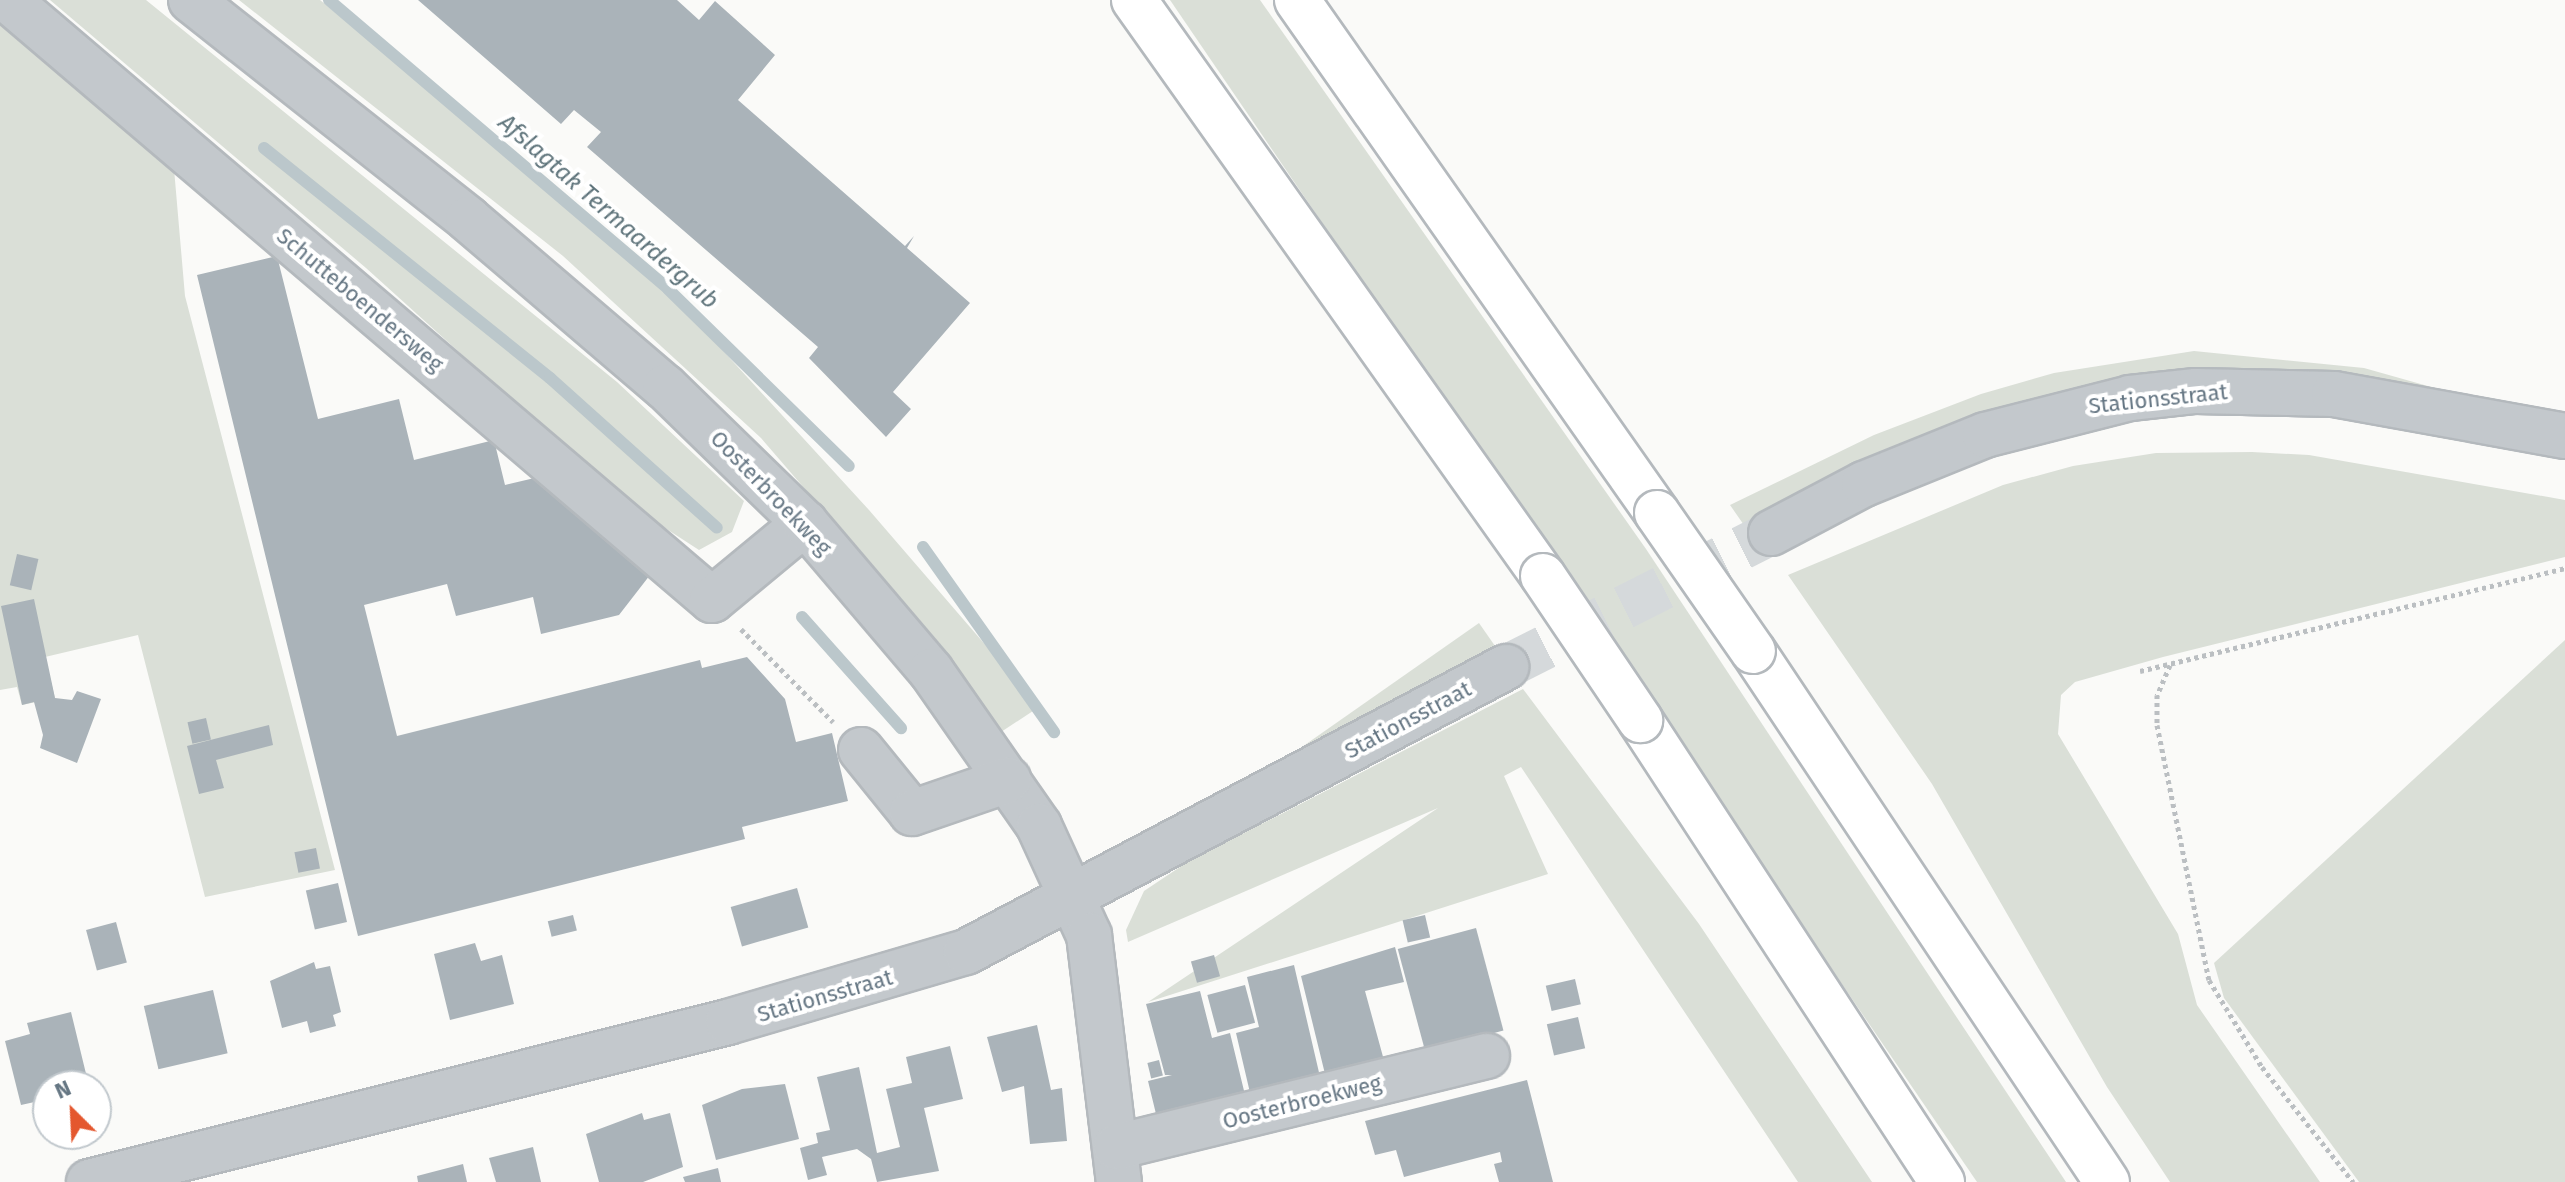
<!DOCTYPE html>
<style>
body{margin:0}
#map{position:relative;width:2565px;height:1182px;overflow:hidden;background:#fafaf8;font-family:"Fira Sans",sans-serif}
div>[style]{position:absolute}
.green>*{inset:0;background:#dadfd7;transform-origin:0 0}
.stream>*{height:12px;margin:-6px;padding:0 6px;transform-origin:6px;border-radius:6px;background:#bbc7cb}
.building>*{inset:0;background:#aab3b9;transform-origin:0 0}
.minor-tunnel>*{height:44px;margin-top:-22px;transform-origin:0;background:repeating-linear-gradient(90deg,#d5d9db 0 44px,transparent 0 66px)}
.path>*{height:5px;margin-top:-2.5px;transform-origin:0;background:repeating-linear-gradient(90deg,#bbbfc2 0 4px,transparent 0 8px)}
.roads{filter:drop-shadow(2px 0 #b4b9bd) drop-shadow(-2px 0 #b4b9bd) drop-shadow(0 2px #b4b9bd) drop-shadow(0 -2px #b4b9bd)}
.minor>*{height:44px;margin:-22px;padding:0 22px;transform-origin:22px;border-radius:22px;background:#c3c8cc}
.highway>*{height:44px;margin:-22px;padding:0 22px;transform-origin:22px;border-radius:22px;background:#fff}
.bridges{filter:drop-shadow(2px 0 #b4b9bd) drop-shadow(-2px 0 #b4b9bd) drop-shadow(0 2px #b4b9bd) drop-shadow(0 -2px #b4b9bd)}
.highway-bridge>*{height:44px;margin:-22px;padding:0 22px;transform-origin:22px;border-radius:22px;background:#fff}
span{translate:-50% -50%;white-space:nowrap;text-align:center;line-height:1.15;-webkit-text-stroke:8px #fff;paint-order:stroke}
.street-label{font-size:22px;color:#657683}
.water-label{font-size:24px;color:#60757c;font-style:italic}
.north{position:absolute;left:32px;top:1070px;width:80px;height:80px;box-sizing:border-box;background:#fff;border:2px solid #c1c8cd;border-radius:50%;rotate:336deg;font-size:22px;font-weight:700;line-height:32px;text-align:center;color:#657683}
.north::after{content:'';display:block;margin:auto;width:28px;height:36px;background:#e4572e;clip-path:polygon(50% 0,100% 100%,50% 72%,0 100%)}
</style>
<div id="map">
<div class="green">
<div style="clip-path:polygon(50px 0,146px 0,617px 382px,744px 501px,732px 532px,699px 550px,625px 502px,366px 268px)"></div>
<div style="clip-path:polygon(239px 0,320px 0,604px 232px,705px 331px,869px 510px,1039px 707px,1001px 732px,936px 641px,761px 438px,563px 256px)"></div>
<div style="clip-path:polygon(1170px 0,1260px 0,1646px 549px,2066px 1182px,1977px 1182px)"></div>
<div style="clip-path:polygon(0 14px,173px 157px,185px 296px,335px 870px,205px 897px,138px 635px,45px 657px,55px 698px,22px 705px,17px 687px,0 690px)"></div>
<div style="clip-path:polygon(2194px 351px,2364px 368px,2527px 414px,2334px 408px,2086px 412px,1755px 541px,1730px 505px,1874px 435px,1981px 394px,2054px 373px)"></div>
<div style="clip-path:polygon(2252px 452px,2309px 455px,2565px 500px,2565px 557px,2163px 657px,2075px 682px,2061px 695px,2058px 734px,2178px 934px,2197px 1005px,2320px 1182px,2170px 1182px,2107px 1087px,1932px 784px,1788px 575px,2003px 485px,2073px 466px,2156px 453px)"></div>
<div style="left:1479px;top:623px;width:35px;height:384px;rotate:55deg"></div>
<div style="clip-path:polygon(2565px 640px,2565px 1182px,2359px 1182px,2224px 998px,2214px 963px)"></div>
<div style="clip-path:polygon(1523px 689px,1699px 924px,1872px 1182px,1798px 1182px,1521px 767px,1504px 776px,1548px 874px,1148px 1002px,1438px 808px,1128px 942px,1126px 930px,1144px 891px,1186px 863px)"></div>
</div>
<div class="stream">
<div style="left:329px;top:0;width:445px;rotate:40.4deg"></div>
<div style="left:668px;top:289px;width:253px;rotate:44.4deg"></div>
<div style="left:264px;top:148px;width:367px;rotate:38.8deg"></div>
<div style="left:550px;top:378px;width:224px;rotate:41.9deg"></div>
<div style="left:923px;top:547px;width:227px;rotate:54.7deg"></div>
<div style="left:802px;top:617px;width:149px;rotate:48.3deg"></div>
</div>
<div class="building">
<div style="clip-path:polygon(418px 0,677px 0,699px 20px,715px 1px,775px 55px,738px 100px,905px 246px,914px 236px,907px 248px,970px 303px,893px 392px,911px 409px,886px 437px,809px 358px,818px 347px,587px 147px,601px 132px,574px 110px,561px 124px)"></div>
<div style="clip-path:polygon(277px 256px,318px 419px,399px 399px,414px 460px,494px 440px,505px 485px,543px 476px,650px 575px,619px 615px,541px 634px,533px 597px,456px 616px,447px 584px,364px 605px,397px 736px,700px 660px,702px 668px,747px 657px,785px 699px,796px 742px,832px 733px,848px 801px,742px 827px,745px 839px,358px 936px,197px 275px)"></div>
<div style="left:17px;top:554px;width:22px;height:32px;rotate:13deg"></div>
<div style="clip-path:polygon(34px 599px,55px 698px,72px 700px,77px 691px,101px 699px,77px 763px,40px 748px,43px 735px,34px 702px,22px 705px,1px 606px)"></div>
<div style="left:206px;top:718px;width:22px;height:19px;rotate:77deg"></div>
<div style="clip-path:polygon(269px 725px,273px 745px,216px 760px,224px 788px,199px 794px,187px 746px)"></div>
<div style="left:316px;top:848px;width:21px;height:22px;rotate:79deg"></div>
<div style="left:338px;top:883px;width:40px;height:33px;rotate:77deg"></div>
<div style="left:797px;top:888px;width:41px;height:69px;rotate:74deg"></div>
<div style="left:573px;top:915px;width:16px;height:26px;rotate:76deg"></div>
<div style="left:1425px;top:915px;width:23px;height:23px;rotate:77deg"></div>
<div style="left:116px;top:922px;width:42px;height:31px;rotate:75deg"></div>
<div style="left:1476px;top:928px;width:106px;height:81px;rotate:75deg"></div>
<div style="clip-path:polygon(475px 943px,481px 961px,502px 955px,514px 1004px,450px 1020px,434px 954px)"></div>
<div style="clip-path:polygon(1395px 947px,1404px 982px,1365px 991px,1385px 1064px,1326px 1078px,1301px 976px)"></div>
<div style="left:1214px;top:955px;width:22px;height:24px;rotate:74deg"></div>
<div style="clip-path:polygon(314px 962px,316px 969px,330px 966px,341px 1012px,333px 1015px,336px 1026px,310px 1033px,307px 1021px,282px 1028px,270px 981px)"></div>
<div style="clip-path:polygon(1294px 965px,1321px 1081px,1251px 1097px,1236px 1033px,1259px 1027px,1247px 977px)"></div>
<div style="left:1575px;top:979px;width:26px;height:30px;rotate:77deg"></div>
<div style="left:1245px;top:985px;width:39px;height:39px;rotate:75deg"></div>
<div style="left:213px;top:990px;width:65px;height:71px;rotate:77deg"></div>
<div style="clip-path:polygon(1200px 991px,1212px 1038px,1230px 1033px,1246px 1099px,1156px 1114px,1148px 1081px,1172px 1075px,1165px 1075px,1146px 1004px)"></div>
<div style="clip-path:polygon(71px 1012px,89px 1086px,48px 1086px,48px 1099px,21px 1105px,5px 1041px,30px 1034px,27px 1023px)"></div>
<div style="left:1578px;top:1017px;width:32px;height:32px;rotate:77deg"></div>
<div style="clip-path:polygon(1037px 1025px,1051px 1090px,1062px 1088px,1067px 1141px,1030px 1144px,1024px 1086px,1002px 1092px,987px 1037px)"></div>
<div style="clip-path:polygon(950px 1046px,963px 1099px,924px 1108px,939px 1171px,877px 1182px,871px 1159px,857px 1149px,822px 1157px,827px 1175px,808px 1180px,800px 1148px,818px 1143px,816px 1133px,830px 1130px,817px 1077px,859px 1067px,877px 1153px,900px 1147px,886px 1089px,912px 1083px,906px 1057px)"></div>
<div style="left:1159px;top:1060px;width:16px;height:12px;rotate:76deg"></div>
<div style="clip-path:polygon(1527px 1080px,1553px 1182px,1499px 1182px,1494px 1164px,1502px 1162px,1500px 1152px,1404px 1177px,1396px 1150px,1375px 1155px,1365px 1121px)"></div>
<div style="clip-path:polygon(785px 1084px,799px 1139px,716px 1160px,702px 1105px,742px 1089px)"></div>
<div style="clip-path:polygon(642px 1113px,644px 1120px,670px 1113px,683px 1167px,643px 1182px,599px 1182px,586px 1134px)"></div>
<div style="clip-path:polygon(533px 1147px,541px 1182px,496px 1182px,489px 1158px)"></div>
<div style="clip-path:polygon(463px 1164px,467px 1182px,418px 1182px,417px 1176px)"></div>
<div style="clip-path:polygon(718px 1168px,721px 1182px,685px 1182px,683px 1177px)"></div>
</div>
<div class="minor-tunnel">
<div style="left:1506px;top:667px;width:297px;rotate:-26.8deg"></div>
</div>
<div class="path">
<div style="left:741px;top:629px;width:131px;rotate:45.3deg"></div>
<div style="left:2170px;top:665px;width:33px;rotate:113deg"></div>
<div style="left:2157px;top:695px;width:30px;rotate:90deg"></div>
<div style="left:2157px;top:725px;width:260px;rotate:78.5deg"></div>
<div style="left:2209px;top:980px;width:102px;rotate:58.7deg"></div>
<div style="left:2262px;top:1067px;width:147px;rotate:51.6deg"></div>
<div style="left:2140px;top:671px;width:437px;rotate:-13.6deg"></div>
</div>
<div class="roads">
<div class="minor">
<div style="left:8px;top:0;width:925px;rotate:40.44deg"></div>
<div style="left:712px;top:600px;width:121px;rotate:-39.6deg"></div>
<div style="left:191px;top:0;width:353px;rotate:38.3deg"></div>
<div style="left:468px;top:219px;width:259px;rotate:40.5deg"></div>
<div style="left:665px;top:387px;width:195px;rotate:44.2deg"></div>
<div style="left:805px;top:523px;width:194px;rotate:49.6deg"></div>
<div style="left:931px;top:671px;width:189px;rotate:55.1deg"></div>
<div style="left:1039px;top:826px;width:120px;rotate:65.4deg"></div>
<div style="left:1089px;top:935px;width:249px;rotate:83.1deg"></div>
<div style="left:1771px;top:533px;width:105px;rotate:-27.8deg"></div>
<div style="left:1864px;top:484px;width:131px;rotate:-22deg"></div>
<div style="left:1985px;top:435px;width:150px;rotate:-14.3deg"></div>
<div style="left:2130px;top:398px;width:66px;rotate:-6.1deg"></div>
<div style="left:2196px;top:391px;width:138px;rotate:1.2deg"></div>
<div style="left:2334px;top:394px;width:235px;rotate:10.3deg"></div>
<div style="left:861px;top:750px;width:81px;rotate:51deg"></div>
<div style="left:912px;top:813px;width:102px;rotate:-19deg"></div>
<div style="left:1116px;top:1147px;width:382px;rotate:-13.8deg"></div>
<div style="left:89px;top:1182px;width:659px;rotate:-14.06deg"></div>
<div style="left:728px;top:1022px;width:248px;rotate:-16.4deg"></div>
<div style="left:966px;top:952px;width:611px;rotate:-27.82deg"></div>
</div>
<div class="highway">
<div style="left:1134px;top:0;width:706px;rotate:54.62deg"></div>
<div style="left:1297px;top:0;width:627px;rotate:54.94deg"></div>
<div style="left:1753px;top:651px;width:638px;rotate:56.31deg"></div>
<div style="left:1640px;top:720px;width:552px;rotate:56.83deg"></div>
</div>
</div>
<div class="bridges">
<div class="highway-bridge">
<div style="left:1657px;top:513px;width:168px;rotate:55.2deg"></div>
<div style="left:1543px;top:576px;width:174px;rotate:56deg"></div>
</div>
</div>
<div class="street-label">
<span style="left:360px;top:300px;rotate:40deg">Schutteboendersweg</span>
<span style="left:2158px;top:399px;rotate:-6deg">Stationsstraat</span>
<span style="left:771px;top:493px;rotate:46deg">Oosterbroekweg</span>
<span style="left:1408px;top:720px;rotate:-28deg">Stationsstraat</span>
<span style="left:825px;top:996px;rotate:-16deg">Stationsstraat</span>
<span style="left:1302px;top:1102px;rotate:-14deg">Oosterbroekweg</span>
</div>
<div class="water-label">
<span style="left:608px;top:212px;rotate:41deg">Afslagtak Termaardergrub</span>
</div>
<div class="north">N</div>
</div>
